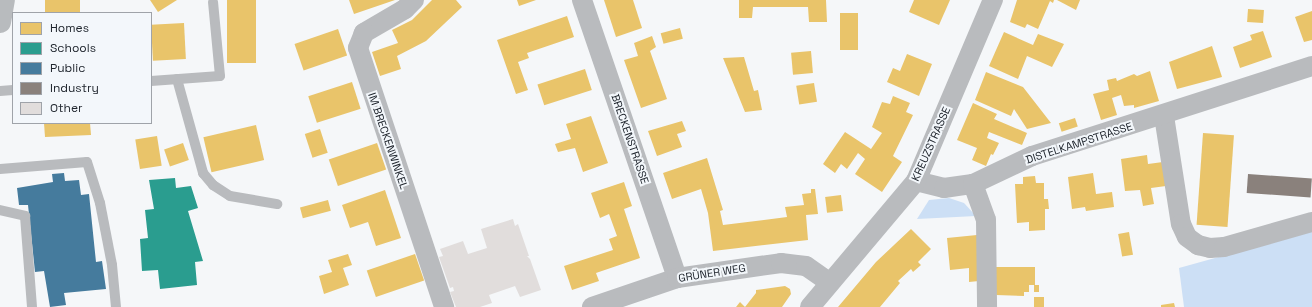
<!DOCTYPE html>
<meta charset="utf-8">
<style>
body{margin:0}
#map{position:relative;width:1312px;height:307px;overflow:hidden;background:#f5f7f9;font-family:"Space Grotesk",sans-serif}
div>[style]{position:absolute}
.green>*{inset:0;background:#ccdff5}
.homes>*{inset:0;background:#e9c46a;transform-origin:0 0}
.schools>*{inset:0;background:#2a9d8f}
.public>*{inset:0;background:#457b9d}
.industry>*{inset:0;background:#8a817c;transform-origin:0 0}
.building>*{inset:0;background:#e1dddc}
.service>*{height:10px;margin:-5px;padding:0 5px;transform-origin:5px;border-radius:5px;background:#b9bbbe}
.minor>*{height:20px;margin:-10px;padding:0 10px;transform-origin:10px;border-radius:10px;background:#b9bbbe}
.secondary>*{height:22px;margin:-11px;padding:0 11px;transform-origin:11px;border-radius:11px;background:#b8bbbe}
span{translate:-50% -50%;white-space:nowrap;text-align:center;line-height:1.15;-webkit-text-stroke:4px #f3f7fb;paint-order:stroke}
.street-label{font-size:11px;color:#20262e}
.legend{position:absolute;left:12px;top:12px;width:140px;height:112px;box-sizing:border-box;background:#f3f7fb;border:1px solid #9fa3a9;margin:0;padding:5px 7px;list-style:none;font-size:12px;color:#20262e}
.legend li{display:flex;align-items:center;gap:8px;height:20px}
.legend b{width:20px;border:1px solid #9fa3a9}
</style>
<div id="map">
<div class="green">
<div style="clip-path:polygon(949px 198px,964px 203px,976px 216px,917px 219px,929px 200px)"></div>
<div style="clip-path:polygon(1312px 231px,1312px 307px,1184px 307px,1179px 268px)"></div>
</div>
<div class="homes">
<div style="left:45px;top:0;width:35px;height:13px"></div>
<div style="clip-path:polygon(150px 0,177px 0,158px 12px)"></div>
<div style="left:227px;top:0;width:29px;height:63px"></div>
<div style="clip-path:polygon(349px 0,395px 0,354px 14px)"></div>
<div style="clip-path:polygon(432px 0,456px 0,462px 7px,426px 41px,397px 56px,401px 69px,380px 76px,372px 52px,398px 43px,392px 30px,412px 20px)"></div>
<div style="clip-path:polygon(517px 0,536px 0,519px 6px)"></div>
<div style="clip-path:polygon(604px 0,633px 0,642px 28px,616px 37px)"></div>
<div style="clip-path:polygon(739px 0,826px 0,827px 22px,809px 22px,808px 7px,753px 7px,752px 18px,739px 18px)"></div>
<div style="clip-path:polygon(914px 0,950px 0,939px 25px,909px 12px)"></div>
<div style="clip-path:polygon(1017px 0,1054px 0,1053px 3px,1050px 1px,1038px 29px,1027px 24px,1025px 28px,1010px 22px)"></div>
<div style="clip-path:polygon(1057px 0,1080px 0,1076px 10px)"></div>
<div style="left:1248px;top:9px;width:16px;height:13px;rotate:4deg"></div>
<div style="clip-path:polygon(1312px 11px,1312px 40px,1304px 42px,1295px 17px)"></div>
<div style="left:840px;top:13px;width:18px;height:37px"></div>
<div style="clip-path:polygon(567px 16px,574px 37px,527px 53px,529px 58px,518px 62px,528px 90px,516px 94px,497px 40px)"></div>
<div style="left:184px;top:23px;width:36px;height:33px;rotate:87deg"></div>
<div style="left:680px;top:28px;width:11px;height:20px;rotate:75deg"></div>
<div style="left:338px;top:29px;width:28px;height:46px;rotate:71deg"></div>
<div style="clip-path:polygon(1263px 31px,1272px 57px,1240px 68px,1233px 47px,1252px 40px,1250px 35px)"></div>
<div style="clip-path:polygon(1004px 32px,1033px 45px,1038px 34px,1064px 44px,1052px 67px,1027px 56px,1018px 79px,989px 66px)"></div>
<div style="clip-path:polygon(652px 36px,656px 47px,650px 51px,667px 99px,641px 108px,624px 60px,638px 56px,634px 43px)"></div>
<div style="clip-path:polygon(1212px 46px,1222px 77px,1177px 89px,1169px 62px)"></div>
<div style="left:811px;top:51px;width:22px;height:20px;rotate:85deg"></div>
<div style="clip-path:polygon(907px 54px,932px 64px,919px 96px,887px 82px,893px 68px,900px 71px)"></div>
<div style="clip-path:polygon(744px 57px,754px 91px,758px 90px,762px 110px,745px 112px,723px 58px)"></div>
<div style="left:585px;top:69px;width:22px;height:50px;rotate:72deg"></div>
<div style="clip-path:polygon(1150px 71px,1159px 101px,1134px 108px,1134px 105px,1124px 106px,1121px 95px,1112px 98px,1117px 115px,1101px 120px,1093px 94px,1109px 90px,1107px 80px,1116px 78px,1117px 81px,1134px 74px,1137px 76px)"></div>
<div style="clip-path:polygon(986px 72px,1023px 87px,1051px 123px,1027px 129px,1014px 109px,1011px 116px,975px 100px)"></div>
<div style="left:352px;top:82px;width:28px;height:46px;rotate:72deg"></div>
<div style="left:814px;top:83px;width:19px;height:18px;rotate:81deg"></div>
<div style="clip-path:polygon(893px 96px,910px 103px,906px 112px,913px 115px,893px 156px,902px 162px,882px 192px,855px 174px,865px 159px,858px 153px,847px 169px,841px 164px,835px 173px,823px 164px,845px 132px,871px 149px,882px 133px,872px 127px,882px 102px,890px 104px)"></div>
<div style="clip-path:polygon(973px 103px,997px 114px,994px 119px,1027px 133px,1022px 145px,989px 132px,987px 138px,999px 143px,993px 155px,991px 154px,986px 166px,972px 160px,977px 148px,957px 140px)"></div>
<div style="clip-path:polygon(591px 116px,608px 163px,583px 172px,575px 148px,558px 152px,555px 144px,571px 139px,566px 124px)"></div>
<div style="left:1075px;top:118px;width:9px;height:17px;rotate:72deg"></div>
<div style="clip-path:polygon(682px 121px,686px 131px,677px 134px,682px 147px,657px 156px,648px 131px)"></div>
<div style="clip-path:polygon(44px 123px,90px 123px,91px 135px,45px 137px)"></div>
<div style="left:256px;top:125px;width:36px;height:54px;rotate:77deg"></div>
<div style="left:320px;top:129px;width:25px;height:16px;rotate:72deg"></div>
<div style="left:1203px;top:133px;width:31px;height:92px;rotate:4deg"></div>
<div style="left:157px;top:136px;width:30px;height:22px;rotate:81deg"></div>
<div style="left:183px;top:143px;width:18px;height:20px;rotate:71deg"></div>
<div style="left:377px;top:143px;width:28px;height:51px;rotate:71deg"></div>
<div style="clip-path:polygon(1147px 155px,1148px 164px,1163px 162px,1166px 186px,1151px 188px,1154px 204px,1143px 206px,1140px 190px,1125px 191px,1121px 159px)"></div>
<div style="clip-path:polygon(707px 158px,723px 210px,720px 211px,723px 225px,787px 217px,785px 207px,804px 205px,802px 194px,811px 193px,811px 189px,815px 189px,818px 214px,806px 215px,808px 240px,713px 251px,708px 213px,701px 189px,672px 199px,663px 173px)"></div>
<div style="clip-path:polygon(1093px 173px,1096px 194px,1112px 192px,1114px 207px,1086px 211px,1085px 207px,1072px 209px,1068px 177px)"></div>
<div style="clip-path:polygon(1035px 176px,1036px 183px,1044px 183px,1044px 199px,1048px 199px,1049px 209px,1045px 209px,1045px 230px,1029px 231px,1029px 222px,1017px 223px,1015px 184px,1023px 184px,1023px 177px)"></div>
<div style="clip-path:polygon(624px 182px,632px 206px,624px 209px,640px 258px,596px 273px,599px 281px,572px 290px,564px 266px,613px 250px,609px 239px,617px 236px,609px 214px,600px 218px,591px 193px)"></div>
<div style="clip-path:polygon(385px 190px,401px 238px,376px 246px,368px 222px,350px 228px,342px 205px)"></div>
<div style="left:841px;top:195px;width:16px;height:16px;rotate:83deg"></div>
<div style="left:328px;top:200px;width:11px;height:29px;rotate:75deg"></div>
<div style="clip-path:polygon(911px 229px,931px 249px,918px 262px,921px 265px,913px 272px,911px 269px,898px 281px,900px 283px,880px 307px,838px 307px,876px 262px)"></div>
<div style="left:1129px;top:232px;width:23px;height:11px;rotate:80deg"></div>
<div style="clip-path:polygon(977px 235px,979px 281px,969px 282px,969px 268px,950px 270px,947px 238px)"></div>
<div style="clip-path:polygon(348px 254px,352px 265px,343px 268px,349px 285px,324px 294px,319px 276px,332px 272px,328px 260px)"></div>
<div style="left:415px;top:254px;width:28px;height:51px;rotate:71deg"></div>
<div style="clip-path:polygon(996px 267px,1035px 267px,1035px 285px,1029px 285px,1029px 292px,1024px 292px,1024px 296px,996px 295px)"></div>
<div style="left:1034px;top:285px;width:5px;height:7px"></div>
<div style="clip-path:polygon(785px 286px,790px 289px,791px 294px,782px 307px,736px 307px,740px 302px,745px 307px,756px 293px,756px 290px)"></div>
<div style="left:1034px;top:297px;width:10px;height:10px"></div>
<div style="clip-path:polygon(1174px 303px,1175px 307px,1161px 307px,1161px 305px)"></div>
</div>
<div class="schools">
<div style="clip-path:polygon(175px 178px,176px 188px,191px 186px,198px 208px,188px 211px,203px 261px,195px 262px,197px 285px,160px 289px,158px 270px,142px 271px,140px 239px,148px 238px,145px 210px,154px 209px,149px 180px)"></div>
</div>
<div class="public">
<div style="clip-path:polygon(64px 173px,65px 181px,79px 180px,81px 195px,89px 194px,96px 262px,102px 261px,106px 289px,64px 293px,66px 305px,50px 307px,44px 271px,35px 272px,28px 205px,19px 205px,17px 188px,53px 182px,52px 174px)"></div>
</div>
<div class="industry">
<div style="left:1248px;top:174px;width:64px;height:19px;rotate:4deg"></div>
</div>
<div class="building">
<div style="clip-path:polygon(513px 219px,515px 226px,518px 224px,529px 256px,527px 256px,530px 259px,541px 290px,520px 297px,515px 286px,489px 295px,492px 303px,480px 307px,456px 307px,450px 292px,454px 291px,453px 287px,450px 288px,439px 257px,443px 256px,440px 249px,463px 241px,468px 254px,487px 248px,481px 229px)"></div>
</div>
<div class="service">
<div style="left:177px;top:79px;width:98px;rotate:74.5deg"></div>
<div style="left:203px;top:173px;width:16px;rotate:50deg"></div>
<div style="left:213px;top:185px;width:20px;rotate:33deg"></div>
<div style="left:230px;top:196px;width:48px;rotate:9.7deg"></div>
<div style="left:151px;top:81px;width:69px;rotate:-4.1deg"></div>
<div style="left:220px;top:76px;width:74px;rotate:-95.4deg"></div>
<div style="left:0;top:91px;width:13px;rotate:-4deg"></div>
<div style="left:0;top:169px;width:87px;rotate:-4.6deg"></div>
<div style="left:87px;top:162px;width:43px;rotate:72.4deg"></div>
<div style="left:100px;top:203px;width:63px;rotate:79deg"></div>
<div style="left:112px;top:265px;width:42px;rotate:84.6deg"></div>
<div style="left:0;top:210px;width:26px;rotate:13deg"></div>
<div style="left:25px;top:216px;width:91px;rotate:85.6deg"></div>
</div>
<div class="minor">
<div style="left:414px;top:0;width:13px;rotate:135deg"></div>
<div style="left:405px;top:9px;width:48px;rotate:149.7deg"></div>
<div style="left:364px;top:33px;width:16px;rotate:112deg"></div>
<div style="left:358px;top:48px;width:273px;rotate:71.6deg"></div>
<div style="left:582px;top:0;width:294px;rotate:71.1deg"></div>
<div style="left:1164px;top:116px;width:109px;rotate:81.1deg"></div>
<div style="left:1181px;top:224px;width:14px;rotate:65deg"></div>
<div style="left:1187px;top:237px;width:14px;rotate:36deg"></div>
<div style="left:1198px;top:245px;width:12px;rotate:14deg"></div>
<div style="left:1210px;top:248px;width:14px;rotate:-4deg"></div>
<div style="left:1224px;top:247px;width:91px;rotate:-15.9deg"></div>
<div style="left:916px;top:181px;width:29px;rotate:14deg"></div>
<div style="left:944px;top:188px;width:29px;rotate:-8deg"></div>
<div style="left:973px;top:184px;width:65px;rotate:-25.4deg"></div>
<div style="left:1032px;top:156px;width:294px;rotate:-17.8deg"></div>
<div style="left:973px;top:184px;width:38px;rotate:70deg"></div>
<div style="left:986px;top:220px;width:87px;rotate:89.3deg"></div>
<div style="left:592px;top:307px;width:90px;rotate:-18.8deg"></div>
<div style="left:677px;top:278px;width:105px;rotate:-8.2deg"></div>
<div style="left:781px;top:263px;width:25px;rotate:7deg"></div>
<div style="left:806px;top:266px;width:29px;rotate:35deg"></div>
<div style="left:810px;top:307px;width:165px;rotate:-49.9deg"></div>
<div style="left:916px;top:181px;width:197px;rotate:-67deg"></div>
</div>
<div class="secondary">
<div style="left:0;top:22px;width:22px;rotate:-80deg"></div>
</div>
<div class="street-label">
<span style="left:630px;top:139px;rotate:71deg">BRECKENSTRASSE</span>
<span style="left:388px;top:141px;rotate:71deg">IM BRECKENWINKEL</span>
<span style="left:1079px;top:143px;rotate:-18deg">DISTELKAMPSTRASSE</span>
<span style="left:931px;top:144px;rotate:-66deg">KREUZSTRASSE</span>
<span style="left:712px;top:273px;rotate:-9deg">GRÜNER WEG</span>
</div>
<ul class="legend">
<li><b style="height:11px;background:#e9c46a"></b>Homes</li>
<li><b style="height:11px;background:#2a9d8f"></b>Schools</li>
<li><b style="height:11px;background:#457b9d"></b>Public</li>
<li><b style="height:11px;background:#8a817c"></b>Industry</li>
<li><b style="height:11px;background:#e1dddc"></b>Other</li>
</ul>
</div>
